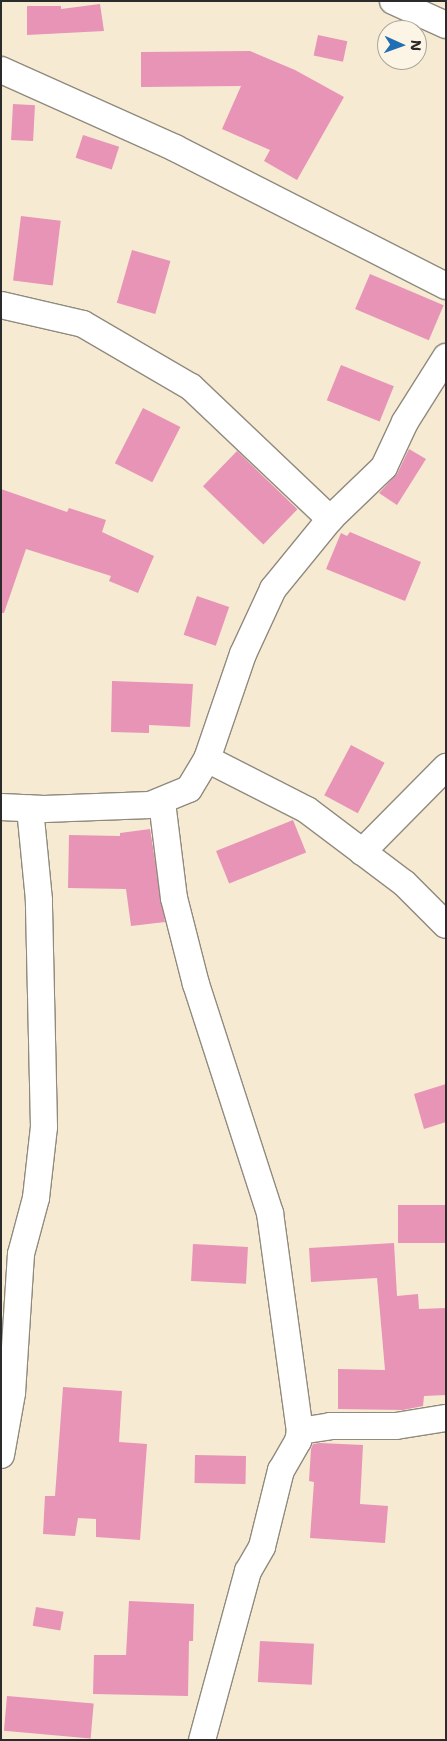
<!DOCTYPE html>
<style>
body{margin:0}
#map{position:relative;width:447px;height:1741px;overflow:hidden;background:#f6ead2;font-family:"Shantell Sans",sans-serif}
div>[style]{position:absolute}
.building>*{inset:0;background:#e794b7;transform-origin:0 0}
.roads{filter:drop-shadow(1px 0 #908a7e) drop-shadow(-1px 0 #908a7e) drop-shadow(0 1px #908a7e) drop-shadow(0 -1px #908a7e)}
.minor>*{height:26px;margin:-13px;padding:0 13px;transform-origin:13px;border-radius:13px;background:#fff}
span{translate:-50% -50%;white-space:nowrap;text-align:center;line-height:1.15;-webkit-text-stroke:5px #fcf5e5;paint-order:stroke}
.frame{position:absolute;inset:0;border:2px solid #2b2b2b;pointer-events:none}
.north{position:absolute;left:377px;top:20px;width:50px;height:50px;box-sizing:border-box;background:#fcf5e5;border:1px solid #a8a49b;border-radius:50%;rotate:92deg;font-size:14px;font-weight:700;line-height:20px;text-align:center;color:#2b2b2b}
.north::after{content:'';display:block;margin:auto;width:18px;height:22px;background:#1f6fb2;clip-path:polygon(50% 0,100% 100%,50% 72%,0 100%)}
</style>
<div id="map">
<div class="building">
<div style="clip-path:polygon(100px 4px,104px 31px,27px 35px,27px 6px,61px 6px,61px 9px)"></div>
<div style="left:318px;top:35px;width:30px;height:21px;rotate:12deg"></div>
<div style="clip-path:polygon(250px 51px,295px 70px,344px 97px,297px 180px,264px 161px,270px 150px,222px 129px,241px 86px,141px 87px,141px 52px)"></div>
<div style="left:13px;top:104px;width:22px;height:36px;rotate:3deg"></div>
<div style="left:83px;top:135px;width:38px;height:24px;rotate:18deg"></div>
<div style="left:21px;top:216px;width:40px;height:65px;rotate:7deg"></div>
<div style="left:132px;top:250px;width:40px;height:55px;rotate:16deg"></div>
<div style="left:370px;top:274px;width:80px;height:38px;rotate:23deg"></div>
<div style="left:341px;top:365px;width:57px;height:38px;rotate:22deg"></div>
<div style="left:143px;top:408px;width:42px;height:62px;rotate:27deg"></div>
<div style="clip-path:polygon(409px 449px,426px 459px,397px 505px,379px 493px,397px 474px)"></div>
<div style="left:237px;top:451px;width:84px;height:49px;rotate:44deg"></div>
<div style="clip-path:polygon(1px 489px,67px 512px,69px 508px,106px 520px,102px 532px,154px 556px,138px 593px,109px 581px,111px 576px,26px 549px,4px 613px,1px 613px)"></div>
<div style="clip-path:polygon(350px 532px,421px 562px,405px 601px,326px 569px,341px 533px,347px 536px)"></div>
<div style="left:197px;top:596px;width:34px;height:41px;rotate:19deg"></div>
<div style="clip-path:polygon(112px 681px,193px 684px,190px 727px,149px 725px,149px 733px,111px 732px)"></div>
<div style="left:351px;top:745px;width:38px;height:57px;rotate:28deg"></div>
<div style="left:293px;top:820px;width:35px;height:83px;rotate:68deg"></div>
<div style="clip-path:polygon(150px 829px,165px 922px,131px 926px,126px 889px,68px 888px,69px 835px,120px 836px,120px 833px)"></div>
<div style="clip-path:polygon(446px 1084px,446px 1122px,424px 1129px,414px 1094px)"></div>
<div style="left:446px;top:1205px;width:38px;height:48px;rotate:90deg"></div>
<div style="clip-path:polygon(394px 1243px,397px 1296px,418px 1294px,419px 1309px,446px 1308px,446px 1395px,424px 1396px,423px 1406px,403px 1410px,338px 1409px,338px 1369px,385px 1370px,377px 1278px,311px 1282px,309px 1248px)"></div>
<div style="left:193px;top:1244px;width:55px;height:37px;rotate:3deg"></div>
<div style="clip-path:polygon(63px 1387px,122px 1391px,119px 1442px,147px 1444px,140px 1540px,96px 1537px,96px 1519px,78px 1518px,75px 1536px,43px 1534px,45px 1496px,55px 1496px)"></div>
<div style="clip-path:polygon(320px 1443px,363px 1445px,360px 1504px,388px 1506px,385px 1543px,310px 1538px,314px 1482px,309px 1481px,311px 1449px,313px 1444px)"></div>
<div style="left:195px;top:1455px;width:51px;height:28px;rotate:1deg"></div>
<div style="clip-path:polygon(129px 1601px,194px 1604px,193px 1641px,189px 1641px,188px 1696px,93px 1694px,94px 1655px,126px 1655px)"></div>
<div style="left:36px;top:1607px;width:28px;height:19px;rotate:10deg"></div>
<div style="left:260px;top:1641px;width:54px;height:41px;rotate:3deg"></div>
<div style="left:7px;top:1696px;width:87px;height:35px;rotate:5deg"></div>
</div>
<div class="roads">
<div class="minor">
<div style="left:393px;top:1px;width:58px;rotate:24.4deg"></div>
<div style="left:1px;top:70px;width:191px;rotate:24.1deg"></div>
<div style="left:175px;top:148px;width:304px;rotate:27deg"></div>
<div style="left:1px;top:305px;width:84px;rotate:13deg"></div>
<div style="left:83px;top:324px;width:125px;rotate:30.3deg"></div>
<div style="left:191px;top:387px;width:192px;rotate:43.5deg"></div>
<div style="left:207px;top:759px;width:112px;rotate:27deg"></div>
<div style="left:307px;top:810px;width:121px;rotate:37deg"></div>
<div style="left:404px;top:883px;width:59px;rotate:45deg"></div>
<div style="left:162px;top:802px;width:97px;rotate:82.9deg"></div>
<div style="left:174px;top:898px;width:89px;rotate:75.7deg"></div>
<div style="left:196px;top:984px;width:241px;rotate:72.1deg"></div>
<div style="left:270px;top:1213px;width:220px;rotate:82.2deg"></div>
<div style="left:300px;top:1431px;width:10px;rotate:101deg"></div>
<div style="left:298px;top:1441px;width:34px;rotate:120deg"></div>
<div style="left:281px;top:1470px;width:79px;rotate:103.9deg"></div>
<div style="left:262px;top:1547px;width:28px;rotate:120deg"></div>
<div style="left:248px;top:1571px;width:175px;rotate:105.2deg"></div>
<div style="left:1px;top:807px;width:43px;rotate:2.7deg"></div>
<div style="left:44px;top:809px;width:106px;rotate:-2.2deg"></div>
<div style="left:150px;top:805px;width:42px;rotate:-22.3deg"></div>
<div style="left:189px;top:789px;width:35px;rotate:-59deg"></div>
<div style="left:207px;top:759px;width:111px;rotate:-71.1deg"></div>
<div style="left:243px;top:654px;width:72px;rotate:-65.2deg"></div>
<div style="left:273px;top:589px;width:90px;rotate:-50.8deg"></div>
<div style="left:330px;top:519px;width:75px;rotate:-43.9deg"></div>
<div style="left:384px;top:467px;width:50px;rotate:-65deg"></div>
<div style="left:405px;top:422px;width:77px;rotate:-57.8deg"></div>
<div style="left:362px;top:852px;width:120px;rotate:-45.3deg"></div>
<div style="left:300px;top:1431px;width:30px;rotate:-9deg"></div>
<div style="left:330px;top:1426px;width:66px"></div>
<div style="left:396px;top:1426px;width:51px;rotate:-9.1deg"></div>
<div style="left:1px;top:1455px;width:63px;rotate:-79.9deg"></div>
<div style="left:12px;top:1393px;width:139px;rotate:-86.3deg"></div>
<div style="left:21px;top:1254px;width:58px;rotate:-75deg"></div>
<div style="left:36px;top:1198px;width:71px;rotate:-83.6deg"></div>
<div style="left:44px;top:1127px;width:227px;rotate:-91.3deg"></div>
<div style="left:39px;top:900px;width:92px;rotate:-95.6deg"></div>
</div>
</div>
<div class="frame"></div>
<div class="north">N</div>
</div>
